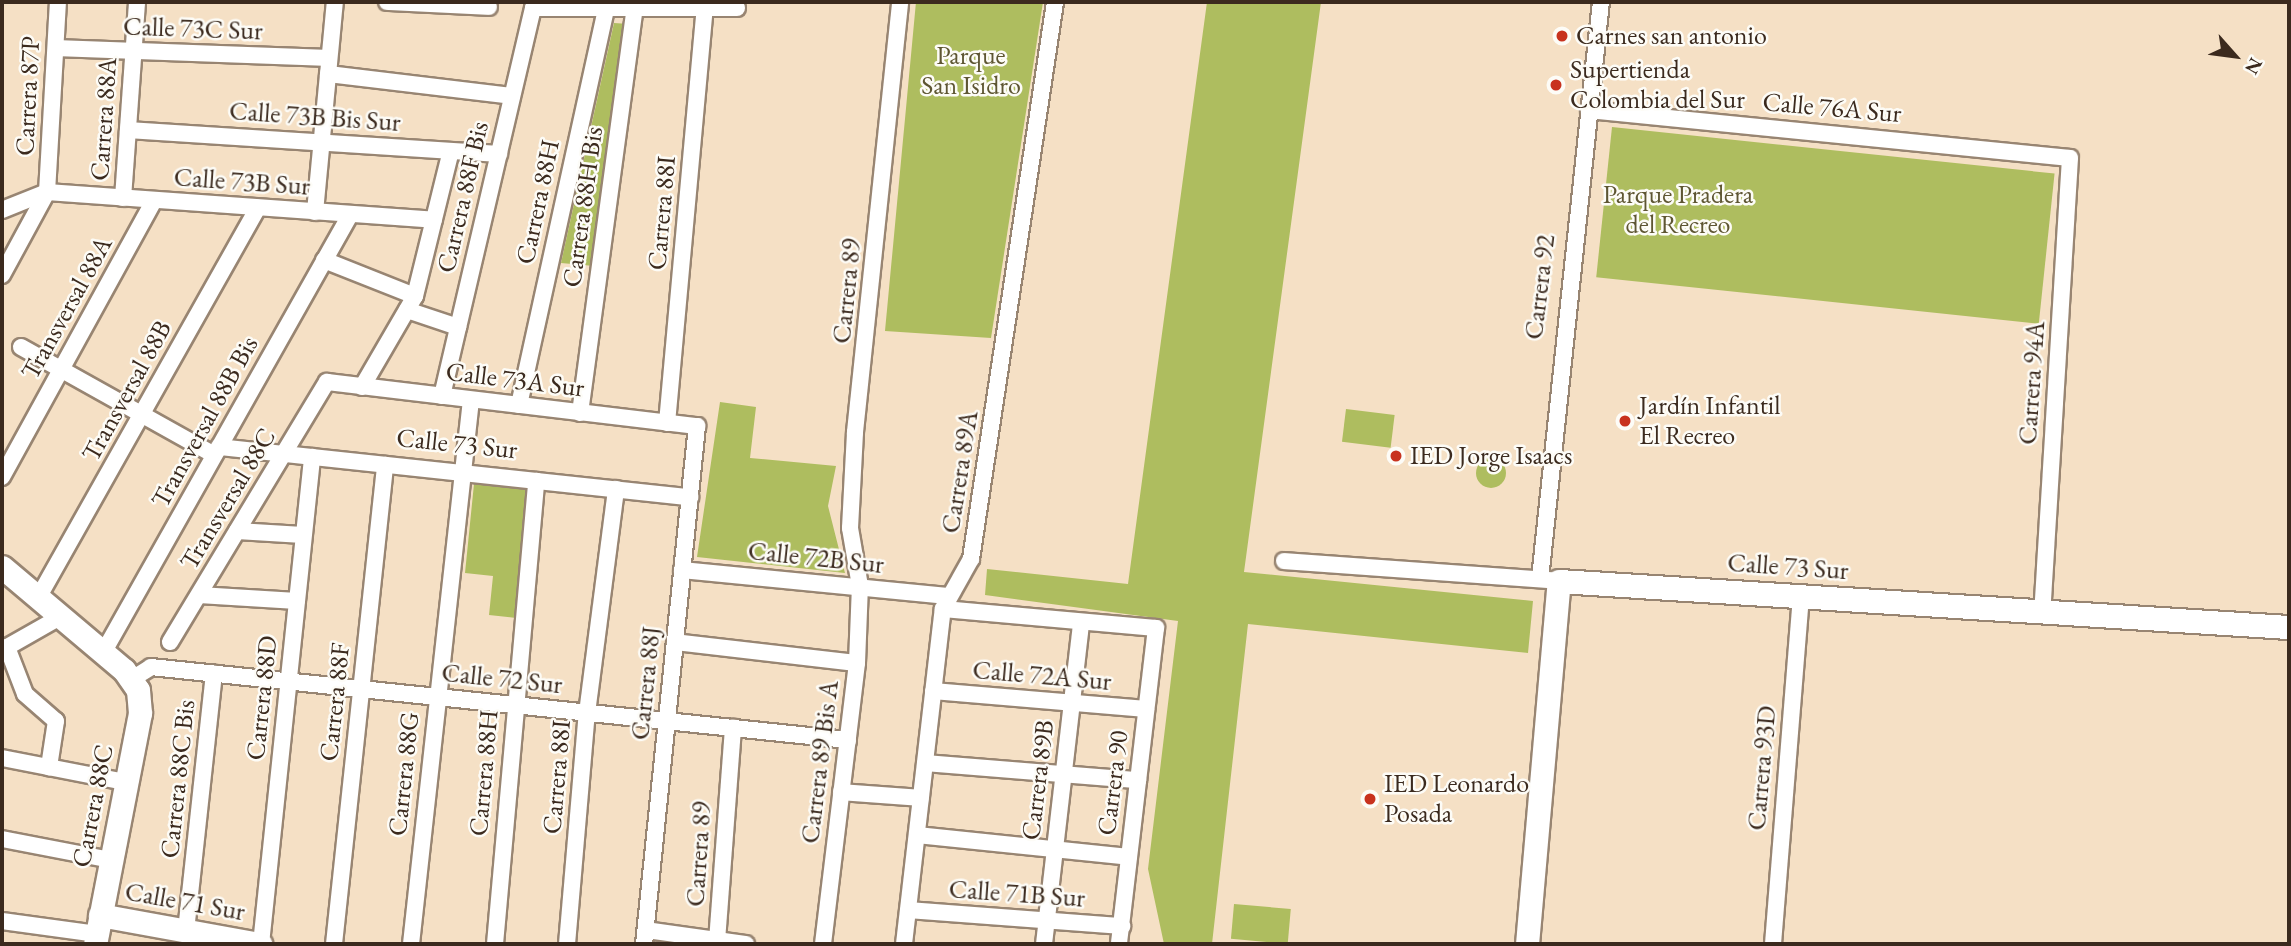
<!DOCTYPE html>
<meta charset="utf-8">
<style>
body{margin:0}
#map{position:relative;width:2291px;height:946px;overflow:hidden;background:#f5e0c5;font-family:"EB Garamond",serif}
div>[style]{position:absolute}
.green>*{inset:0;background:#aebd5f;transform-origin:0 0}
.round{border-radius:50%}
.roads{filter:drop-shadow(2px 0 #988572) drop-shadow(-2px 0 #988572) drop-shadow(0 2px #988572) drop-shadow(0 -2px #988572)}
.street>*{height:16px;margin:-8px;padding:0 8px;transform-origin:8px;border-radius:8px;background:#fff}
.secondary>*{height:23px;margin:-11.5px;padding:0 11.5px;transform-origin:11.5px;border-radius:11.5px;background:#fff}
.dots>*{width:19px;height:19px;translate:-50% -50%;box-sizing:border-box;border:4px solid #fdfcf7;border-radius:50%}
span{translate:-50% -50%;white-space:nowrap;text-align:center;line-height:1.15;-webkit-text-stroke:5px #fdfcf7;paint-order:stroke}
.street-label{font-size:26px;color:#3b2a1e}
.poi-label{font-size:26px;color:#3b2a1e}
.left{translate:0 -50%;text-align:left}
.park-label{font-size:26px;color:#5e5632}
.frame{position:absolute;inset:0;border:4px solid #3b2a1e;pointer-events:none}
.north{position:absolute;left:2200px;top:21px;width:70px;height:70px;-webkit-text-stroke:5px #fdfcf7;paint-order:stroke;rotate:118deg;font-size:19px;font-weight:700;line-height:28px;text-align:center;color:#3b2a1e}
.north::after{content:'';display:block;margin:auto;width:24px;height:32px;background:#3b2a1e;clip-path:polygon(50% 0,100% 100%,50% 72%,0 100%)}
</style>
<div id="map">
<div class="green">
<div style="clip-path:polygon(916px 2px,1043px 2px,991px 338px,885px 331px)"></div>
<div style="clip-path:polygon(1207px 2px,1321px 2px,1244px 572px,1533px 601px,1528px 653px,1248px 624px,1212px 944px,1164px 944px,1148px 869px,1178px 621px,985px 595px,987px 569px,1128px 584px)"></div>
<div style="clip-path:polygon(614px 23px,629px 24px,594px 266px,561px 263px)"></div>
<div style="left:1612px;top:127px;width:445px;height:151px;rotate:6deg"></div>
<div style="clip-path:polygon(720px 402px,756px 407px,750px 458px,836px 466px,828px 506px,845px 573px,697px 557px)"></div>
<div style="left:1346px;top:409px;width:49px;height:33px;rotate:7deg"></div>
<div class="round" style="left:1476px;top:458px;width:30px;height:30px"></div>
<div style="clip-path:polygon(474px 484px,530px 490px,516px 618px,489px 615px,493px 576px,465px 573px)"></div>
<div style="left:1234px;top:904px;width:57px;height:35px;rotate:5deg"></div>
</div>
<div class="roads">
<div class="street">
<div style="left:387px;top:2px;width:102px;rotate:2.8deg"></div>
<div style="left:56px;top:48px;width:273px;rotate:2.1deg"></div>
<div style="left:328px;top:74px;width:185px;rotate:6.8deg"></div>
<div style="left:1589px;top:110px;width:483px;rotate:5.7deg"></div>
<div style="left:2070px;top:158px;width:454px;rotate:93.5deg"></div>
<div style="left:128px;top:130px;width:372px;rotate:3.7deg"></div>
<div style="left:123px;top:198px;width:196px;rotate:-85.9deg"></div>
<div style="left:2px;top:210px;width:48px;rotate:-21.8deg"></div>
<div style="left:47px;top:192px;width:388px;rotate:4.1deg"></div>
<div style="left:315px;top:212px;width:211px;rotate:-84.6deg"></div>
<div style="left:324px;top:260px;width:98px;rotate:21.6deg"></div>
<div style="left:2px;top:275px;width:94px;rotate:-61.5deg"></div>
<div style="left:47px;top:192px;width:190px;rotate:-86.7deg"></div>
<div style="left:407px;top:310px;width:54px;rotate:18.4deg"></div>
<div style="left:21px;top:347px;width:221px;rotate:29.2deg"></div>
<div style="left:362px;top:387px;width:105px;rotate:-59.8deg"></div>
<div style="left:415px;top:296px;width:149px;rotate:-76.1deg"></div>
<div style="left:442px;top:396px;width:399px;rotate:-76.8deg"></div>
<div style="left:533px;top:8px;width:204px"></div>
<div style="left:519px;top:405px;width:406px;rotate:-77.6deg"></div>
<div style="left:580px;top:413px;width:409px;rotate:-82.3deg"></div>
<div style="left:667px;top:423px;width:417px;rotate:-84.8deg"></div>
<div style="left:219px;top:447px;width:474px;rotate:6.1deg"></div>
<div style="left:2px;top:477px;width:316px;rotate:-61.2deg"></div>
<div style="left:237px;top:531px;width:66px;rotate:3.5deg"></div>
<div style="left:1284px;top:561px;width:267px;rotate:4.1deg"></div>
<div style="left:682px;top:570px;width:264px;rotate:5.6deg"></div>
<div style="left:1540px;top:579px;width:580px;rotate:-83.97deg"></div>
<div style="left:199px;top:595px;width:98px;rotate:3.5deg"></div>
<div style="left:38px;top:598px;width:448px;rotate:-60.6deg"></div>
<div style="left:943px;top:609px;width:214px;rotate:5.1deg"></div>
<div style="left:1156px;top:628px;width:318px;rotate:96.7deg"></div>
<div style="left:170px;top:642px;width:304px;rotate:-58.9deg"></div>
<div style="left:327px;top:382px;width:373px;rotate:6.8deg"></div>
<div style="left:697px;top:426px;width:521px;rotate:95.84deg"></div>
<div style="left:675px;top:642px;width:183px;rotate:6.6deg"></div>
<div style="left:7px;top:647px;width:50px;rotate:69deg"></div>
<div style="left:25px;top:694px;width:41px;rotate:41.1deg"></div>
<div style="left:56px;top:721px;width:47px;rotate:98.7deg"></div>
<div style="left:2px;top:650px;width:67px;rotate:-29.6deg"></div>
<div style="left:103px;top:653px;width:503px;rotate:-60.58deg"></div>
<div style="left:132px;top:679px;width:22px;rotate:-32deg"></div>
<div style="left:151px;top:667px;width:701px;rotate:5.98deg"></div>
<div style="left:933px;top:691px;width:214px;rotate:4.8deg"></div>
<div style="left:2px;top:758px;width:126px;rotate:11deg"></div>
<div style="left:925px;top:763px;width:214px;rotate:4.6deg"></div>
<div style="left:841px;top:792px;width:80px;rotate:4.3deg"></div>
<div style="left:917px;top:835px;width:213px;rotate:5.9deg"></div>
<div style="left:2px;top:839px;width:111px;rotate:10.9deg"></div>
<div style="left:908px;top:910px;width:215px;rotate:4.3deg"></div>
<div style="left:2px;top:921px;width:96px;rotate:7.8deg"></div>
<div style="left:646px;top:930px;width:101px;rotate:8deg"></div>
<div style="left:186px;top:931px;width:259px;rotate:-83.8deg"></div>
<div style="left:717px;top:941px;width:214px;rotate:-85.7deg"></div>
<div style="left:261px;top:944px;width:490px;rotate:-84deg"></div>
<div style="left:334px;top:944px;width:482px;rotate:-83.9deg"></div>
<div style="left:411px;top:944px;width:547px;rotate:-83.71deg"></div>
<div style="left:495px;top:944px;width:465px;rotate:-84.9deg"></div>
<div style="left:567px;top:944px;width:232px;rotate:-85.1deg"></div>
<div style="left:587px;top:713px;width:226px;rotate:-82.6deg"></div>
<div style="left:823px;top:944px;width:283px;rotate:-83.1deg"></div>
<div style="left:857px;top:663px;width:77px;rotate:-87.8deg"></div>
<div style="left:860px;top:586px;width:59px;rotate:-99.8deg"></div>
<div style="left:850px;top:528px;width:96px;rotate:-87deg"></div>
<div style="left:855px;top:432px;width:432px;rotate:-84deg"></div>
<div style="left:904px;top:944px;width:337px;rotate:-83.4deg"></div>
<div style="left:943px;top:609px;width:57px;rotate:-60.8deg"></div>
<div style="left:971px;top:559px;width:563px;rotate:-81.42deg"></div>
<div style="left:1044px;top:944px;width:324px;rotate:-83.4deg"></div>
<div style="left:1773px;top:944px;width:349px;rotate:-85.4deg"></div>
</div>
<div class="secondary">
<div style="left:2px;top:567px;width:160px;rotate:40.2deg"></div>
<div style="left:124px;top:670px;width:24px;rotate:55deg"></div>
<div style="left:138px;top:690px;width:23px;rotate:85deg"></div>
<div style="left:140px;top:713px;width:235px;rotate:101deg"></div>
<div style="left:100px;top:915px;width:163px;rotate:10.3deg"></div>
<div style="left:1527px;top:944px;width:364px;rotate:-85deg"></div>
<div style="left:1559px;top:581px;width:731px;rotate:3.61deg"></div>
</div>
</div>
<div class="dots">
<div style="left:1562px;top:36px;background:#c8321e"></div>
<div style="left:1556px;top:85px;background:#c8321e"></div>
<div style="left:1625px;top:421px;background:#c8321e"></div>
<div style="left:1396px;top:456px;background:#c8321e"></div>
<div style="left:1370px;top:799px;background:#c8321e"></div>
</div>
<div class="street-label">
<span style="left:193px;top:29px;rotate:2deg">Calle 73C Sur</span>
<span style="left:28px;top:96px;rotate:-87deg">Carrera 87P</span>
<span style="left:1832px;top:108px;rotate:5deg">Calle 76A Sur</span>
<span style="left:315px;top:117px;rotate:4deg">Calle 73B Bis Sur</span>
<span style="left:104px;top:119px;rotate:-86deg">Carrera 88A</span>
<span style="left:242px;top:182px;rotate:4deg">Calle 73B Sur</span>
<span style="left:463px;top:197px;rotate:-77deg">Carrera 88F Bis</span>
<span style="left:538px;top:202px;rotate:-78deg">Carrera 88H</span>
<span style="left:583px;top:207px;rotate:-82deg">Carrera 88H Bis</span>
<span style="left:662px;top:213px;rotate:-85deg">Carrera 88I</span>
<span style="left:1540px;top:287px;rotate:-83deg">Carrera 92</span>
<span style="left:847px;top:291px;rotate:-84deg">Carrera 89</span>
<span style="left:67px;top:308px;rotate:-61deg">Transversal 88A</span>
<span style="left:515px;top:380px;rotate:7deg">Calle 73A Sur</span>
<span style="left:2032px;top:383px;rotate:-86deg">Carrera 94A</span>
<span style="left:127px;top:391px;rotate:-61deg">Transversal 88B</span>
<span style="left:205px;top:422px;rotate:-61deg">Transversal 88B Bis</span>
<span style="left:457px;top:444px;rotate:6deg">Calle 73 Sur</span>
<span style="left:960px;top:472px;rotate:-81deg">Carrera 89A</span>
<span style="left:228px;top:499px;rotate:-59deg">Transversal 88C</span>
<span style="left:816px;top:558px;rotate:6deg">Calle 72B Sur</span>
<span style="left:1788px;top:567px;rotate:4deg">Calle 73 Sur</span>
<span style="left:1042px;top:676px;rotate:5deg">Calle 72A Sur</span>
<span style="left:502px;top:679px;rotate:6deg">Calle 72 Sur</span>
<span style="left:646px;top:683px;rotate:-84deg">Carrera 88J</span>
<span style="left:262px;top:698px;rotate:-84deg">Carrera 88D</span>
<span style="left:335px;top:702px;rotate:-84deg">Carrera 88F</span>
<span style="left:820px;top:762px;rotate:-83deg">Carrera 89 Bis A</span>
<span style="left:1762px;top:768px;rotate:-85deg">Carrera 93D</span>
<span style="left:484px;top:773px;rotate:-85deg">Carrera 88H</span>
<span style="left:404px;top:774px;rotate:-84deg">Carrera 88G</span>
<span style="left:557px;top:777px;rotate:-85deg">Carrera 88I</span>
<span style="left:178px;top:779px;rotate:-84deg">Carrera 88C Bis</span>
<span style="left:1038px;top:780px;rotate:-83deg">Carrera 89B</span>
<span style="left:1113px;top:783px;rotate:-83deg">Carrera 90</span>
<span style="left:93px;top:806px;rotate:-79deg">Carrera 88C</span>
<span style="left:699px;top:854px;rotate:-86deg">Carrera 89</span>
<span style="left:1017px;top:894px;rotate:4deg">Calle 71B Sur</span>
<span style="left:185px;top:902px;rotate:10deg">Calle 71 Sur</span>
</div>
<div class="poi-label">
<span class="left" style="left:1576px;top:36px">Carnes san antonio</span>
<span class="left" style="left:1570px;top:85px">Supertienda<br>Colombia del Sur</span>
<span class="left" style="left:1639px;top:421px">Jardín Infantil<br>El Recreo</span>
<span class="left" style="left:1410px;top:456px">IED Jorge Isaacs</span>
<span class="left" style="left:1384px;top:799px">IED Leonardo<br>Posada</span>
</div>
<div class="park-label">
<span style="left:971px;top:71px">Parque<br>San Isidro</span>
<span style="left:1678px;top:210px">Parque Pradera<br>del Recreo</span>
</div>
<div class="frame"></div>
<div class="north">N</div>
</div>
